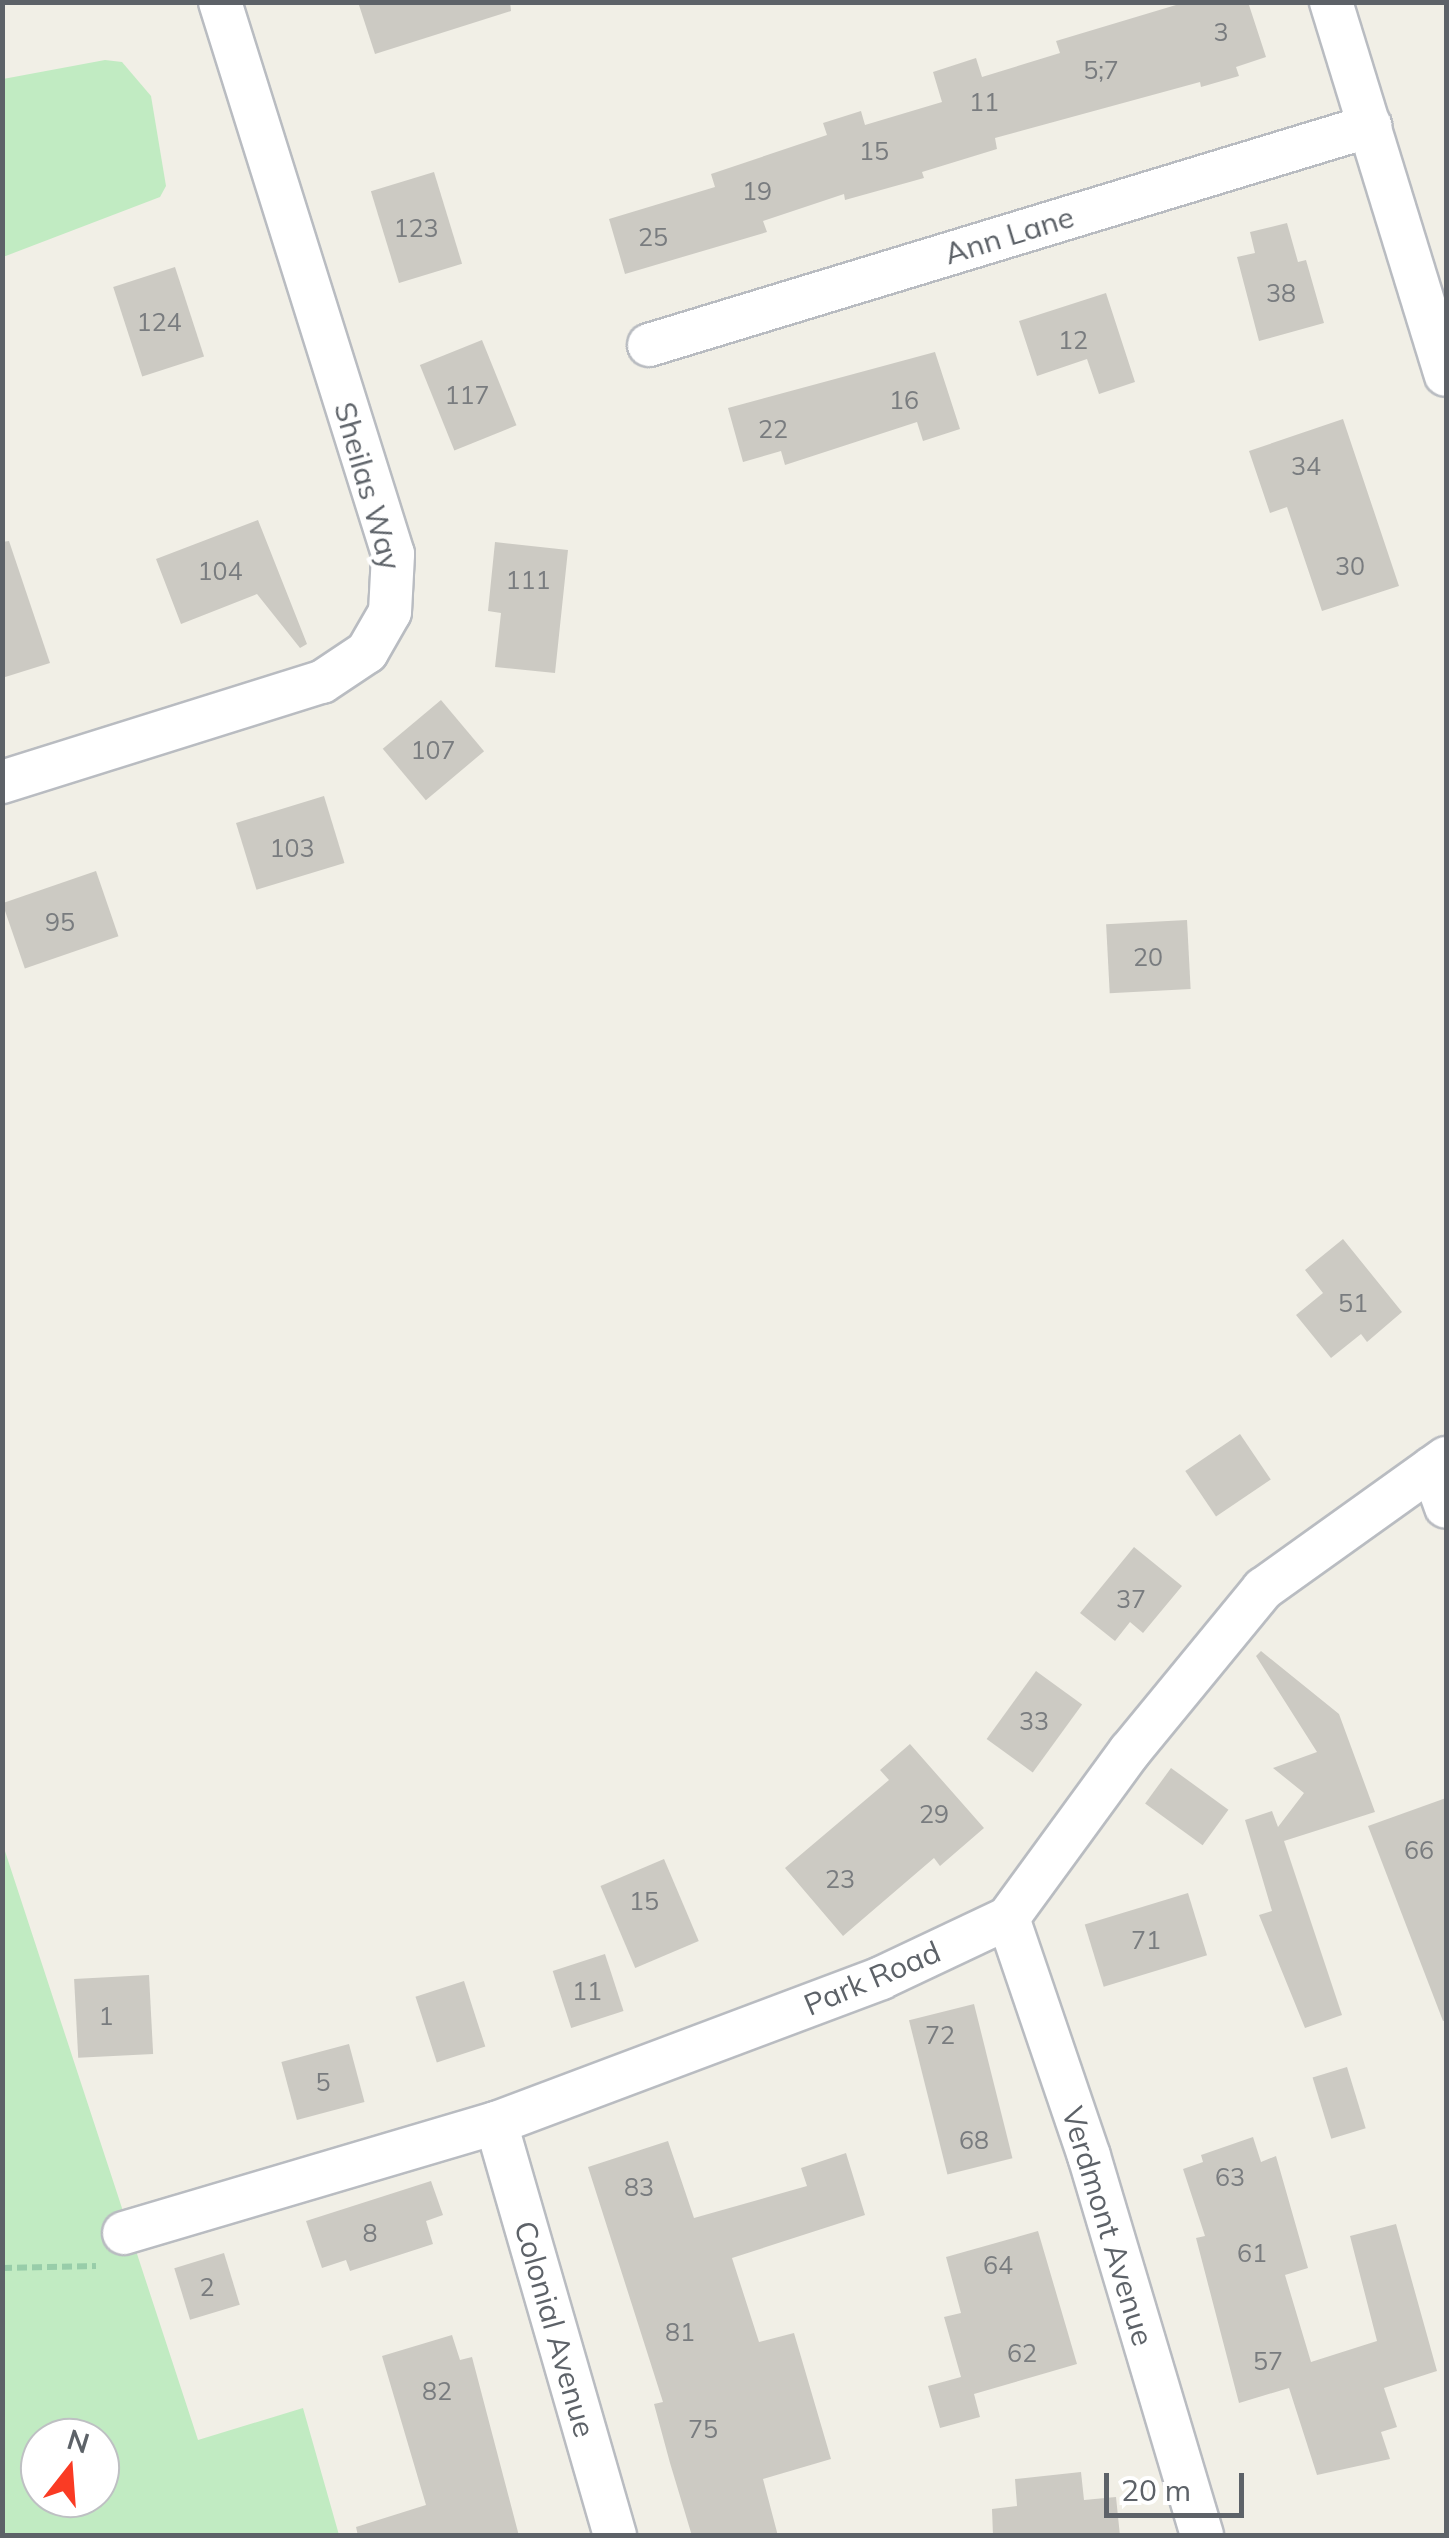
<!DOCTYPE html>
<style>
body{margin:0}
#map{position:relative;width:1449px;height:2538px;overflow:hidden;background:#f1efe6;font-family:Mulish,sans-serif}
div>[style]{position:absolute}
.green>*{inset:0;background:#c1ebc2}
.building>*{inset:0;background:#cccac3;transform-origin:0 0}
.path>*{height:6px;margin-top:-3px;transform-origin:0;background:repeating-linear-gradient(90deg,#98cda9 0 10px,transparent 0 15px)}
.roads{filter:drop-shadow(2px 0 #b9bcc1) drop-shadow(-2px 0 #b9bcc1) drop-shadow(0 2px #b9bcc1) drop-shadow(0 -2px #b9bcc1)}
.minor>*{height:42px;margin:-21px;padding:0 21px;transform-origin:21px;border-radius:21px;background:#fff}
span{translate:-50% -50%;white-space:nowrap;text-align:center;line-height:1.15;-webkit-text-stroke:8px #fff;paint-order:stroke}
.number-label{font-size:25px;color:#797c7f}
.number-label span{-webkit-text-stroke-width:0}
.street-label{font-size:30px;color:#5d6268}
.frame{position:absolute;inset:0;border:5px solid #5d6268;pointer-events:none}
.north{position:absolute;left:20px;top:2418px;width:100px;height:100px;box-sizing:border-box;background:#fff;border:2px solid #bec0c3;border-radius:50%;rotate:17deg;font-size:28px;font-weight:700;line-height:40px;text-align:center;color:#5d6268}
.north::after{content:'';display:block;margin:auto;width:35px;height:45px;background:#fa3b24;clip-path:polygon(50% 0,100% 100%,50% 72%,0 100%)}
.scale{position:absolute;left:1104px;top:2473px;width:140px;height:45px;box-sizing:border-box;border:5px solid #5d6268;border-top:0;padding-left:12px;font-size:30px;line-height:35px;white-space:nowrap;color:#5d6268;-webkit-text-stroke:8px #fff;paint-order:stroke}
</style>
<div id="map">
<div class="green">
<div style="clip-path:polygon(105px 60px,122px 62px,151px 96px,166px 186px,160px 197px,3px 257px,3px 79px)"></div>
<div style="clip-path:polygon(evenodd,2px 1842px,198px 2440px,303px 2408px,339px 2535px,3px 2535px,2px 1842px,40px 2438px,100px 2438px,100px 2498px,40px 2498px,40px 2438px)"></div>
</div>
<div class="building">
<div style="clip-path:polygon(358px 2px,510px 2px,511px 11px,375px 54px)"></div>
<div style="clip-path:polygon(1186px 2px,1248px 2px,1266px 57px,1236px 67px,1239px 76px,1201px 87px,1200px 82px,995px 138px,997px 149px,922px 172px,924px 178px,845px 200px,844px 194px,763px 221px,767px 232px,625px 274px,609px 219px,715px 187px,711px 174px,827px 135px,823px 123px,861px 111px,865px 125px,942px 102px,933px 72px,976px 58px,982px 77px,1060px 53px,1056px 41px)"></div>
<div style="left:434px;top:172px;width:96px;height:66px;rotate:73deg"></div>
<div style="clip-path:polygon(1287px 223px,1298px 262px,1306px 260px,1324px 323px,1259px 341px,1237px 257px,1255px 253px,1250px 232px)"></div>
<div style="left:175px;top:267px;width:94px;height:65px;rotate:72deg"></div>
<div style="clip-path:polygon(1106px 293px,1135px 382px,1099px 394px,1087px 359px,1037px 376px,1019px 321px)"></div>
<div style="left:482px;top:340px;width:92px;height:67px;rotate:68deg"></div>
<div style="clip-path:polygon(935px 352px,960px 429px,923px 441px,917px 422px,785px 465px,781px 451px,743px 462px,728px 408px)"></div>
<div style="clip-path:polygon(1343px 419px,1399px 586px,1322px 611px,1287px 507px,1270px 513px,1249px 451px)"></div>
<div style="clip-path:polygon(258px 520px,307px 644px,300px 648px,257px 594px,181px 624px,156px 559px)"></div>
<div style="clip-path:polygon(9px 541px,50px 663px,2px 678px,2px 542px)"></div>
<div style="clip-path:polygon(495px 542px,568px 550px,555px 673px,495px 667px,501px 613px,488px 611px)"></div>
<div style="left:441px;top:700px;width:67px;height:76px;rotate:50deg"></div>
<div style="left:324px;top:796px;width:70px;height:92px;rotate:73deg"></div>
<div style="left:96px;top:871px;width:69px;height:99px;rotate:71deg"></div>
<div style="left:1187px;top:920px;width:69px;height:81px;rotate:87deg"></div>
<div style="clip-path:polygon(1343px 1239px,1402px 1312px,1367px 1342px,1361px 1334px,1331px 1358px,1296px 1315px,1323px 1293px,1305px 1270px)"></div>
<div style="left:1240px;top:1434px;width:55px;height:66px;rotate:56deg"></div>
<div style="clip-path:polygon(1134px 1547px,1182px 1586px,1143px 1633px,1130px 1622px,1115px 1641px,1080px 1613px)"></div>
<div style="clip-path:polygon(1261px 1651px,1339px 1714px,1375px 1812px,1284px 1841px,1342px 2015px,1305px 2028px,1259px 1915px,1272px 1911px,1245px 1820px,1272px 1811px,1278px 1827px,1304px 1793px,1273px 1768px,1317px 1752px,1256px 1656px)"></div>
<div style="left:1036px;top:1671px;width:57px;height:84px;rotate:36deg"></div>
<div style="clip-path:polygon(910px 1744px,984px 1828px,940px 1866px,934px 1858px,843px 1936px,785px 1868px,889px 1780px,880px 1770px)"></div>
<div style="left:1171px;top:1768px;width:71px;height:44px;rotate:36deg"></div>
<div style="clip-path:polygon(1446px 1798px,1446px 2020px,1443px 2021px,1368px 1826px)"></div>
<div style="left:664px;top:1859px;width:89px;height:69px;rotate:67deg"></div>
<div style="left:1188px;top:1893px;width:65px;height:108px;rotate:73deg"></div>
<div style="left:605px;top:1954px;width:60px;height:55px;rotate:72deg"></div>
<div style="left:149px;top:1975px;width:79px;height:75px;rotate:87deg"></div>
<div style="left:464px;top:1981px;width:69px;height:51px;rotate:72deg"></div>
<div style="left:974px;top:2004px;width:159px;height:67px;rotate:76deg"></div>
<div style="left:349px;top:2044px;width:60px;height:70px;rotate:75deg"></div>
<div style="left:1347px;top:2067px;width:64px;height:36px;rotate:73deg"></div>
<div style="clip-path:polygon(1253px 2137px,1261px 2162px,1276px 2156px,1308px 2268px,1285px 2275px,1311px 2362px,1377px 2341px,1350px 2236px,1396px 2224px,1437px 2371px,1384px 2388px,1397px 2427px,1381px 2432px,1390px 2459px,1317px 2475px,1289px 2388px,1239px 2403px,1196px 2238px,1205px 2236px,1183px 2169px,1203px 2162px,1201px 2155px)"></div>
<div style="clip-path:polygon(668px 2141px,694px 2218px,807px 2186px,801px 2168px,846px 2153px,865px 2215px,732px 2258px,759px 2342px,794px 2333px,831px 2459px,763px 2479px,778px 2536px,692px 2536px,670px 2463px,654px 2404px,663px 2402px,588px 2167px)"></div>
<div style="clip-path:polygon(431px 2181px,443px 2215px,426px 2221px,433px 2244px,350px 2271px,346px 2260px,322px 2268px,306px 2221px)"></div>
<div style="clip-path:polygon(1038px 2231px,1077px 2364px,974px 2394px,980px 2417px,940px 2428px,928px 2386px,961px 2377px,944px 2317px,961px 2313px,946px 2257px)"></div>
<div style="left:224px;top:2253px;width:54px;height:52px;rotate:73deg"></div>
<div style="clip-path:polygon(452px 2335px,460px 2360px,472px 2357px,519px 2536px,358px 2536px,356px 2527px,426px 2505px,382px 2356px)"></div>
<div style="clip-path:polygon(1081px 2472px,1084px 2500px,1116px 2497px,1120px 2536px,993px 2536px,992px 2509px,1017px 2506px,1015px 2479px)"></div>
</div>
<div class="path">
<div style="left:2px;top:2268px;width:94px;rotate:-1.2deg"></div>
</div>
<div class="roads">
<div class="minor">
<div style="left:1331px;top:2px;width:390px;rotate:72.9deg"></div>
<div style="left:649px;top:345px;width:754px;rotate:-16.9deg"></div>
<div style="left:2px;top:782px;width:335px;rotate:-17.4deg"></div>
<div style="left:322px;top:682px;width:54px;rotate:-33.7deg"></div>
<div style="left:367px;top:652px;width:46px;rotate:-60.1deg"></div>
<div style="left:390px;top:612px;width:58px;rotate:-87deg"></div>
<div style="left:393px;top:554px;width:578px;rotate:-107.4deg"></div>
<div style="left:1432px;top:1468px;width:41px;rotate:70.3deg"></div>
<div style="left:1008px;top:1918px;width:251px;rotate:71.2deg"></div>
<div style="left:1089px;top:2156px;width:396px;rotate:73.4deg"></div>
<div style="left:496px;top:2123px;width:430px;rotate:73.9deg"></div>
<div style="left:124px;top:2233px;width:388px;rotate:-16.5deg"></div>
<div style="left:496px;top:2123px;width:411px;rotate:-20.6deg"></div>
<div style="left:881px;top:1978px;width:140px;rotate:-25.3deg"></div>
<div style="left:1008px;top:1918px;width:207px;rotate:-53.9deg"></div>
<div style="left:1130px;top:1751px;width:210px;rotate:-50.6deg"></div>
<div style="left:1263px;top:1589px;width:225px;rotate:-35.6deg"></div>
</div>
</div>
<div class="number-label">
<span style="left:1221px;top:32px">3</span>
<span style="left:1101px;top:70px">5;7</span>
<span style="left:984px;top:102px">11</span>
<span style="left:874px;top:151px">15</span>
<span style="left:757px;top:191px">19</span>
<span style="left:416px;top:228px">123</span>
<span style="left:653px;top:237px">25</span>
<span style="left:1281px;top:293px">38</span>
<span style="left:159px;top:322px">124</span>
<span style="left:1073px;top:340px">12</span>
<span style="left:467px;top:395px">117</span>
<span style="left:904px;top:400px">16</span>
<span style="left:773px;top:429px">22</span>
<span style="left:1306px;top:466px">34</span>
<span style="left:1350px;top:566px">30</span>
<span style="left:220px;top:571px">104</span>
<span style="left:528px;top:580px">111</span>
<span style="left:433px;top:750px">107</span>
<span style="left:292px;top:848px">103</span>
<span style="left:60px;top:922px">95</span>
<span style="left:1148px;top:957px">20</span>
<span style="left:1353px;top:1303px">51</span>
<span style="left:1131px;top:1599px">37</span>
<span style="left:1034px;top:1721px">33</span>
<span style="left:934px;top:1814px">29</span>
<span style="left:1419px;top:1850px">66</span>
<span style="left:840px;top:1879px">23</span>
<span style="left:644px;top:1901px">15</span>
<span style="left:1146px;top:1940px">71</span>
<span style="left:587px;top:1991px">11</span>
<span style="left:106px;top:2016px">1</span>
<span style="left:940px;top:2035px">72</span>
<span style="left:323px;top:2082px">5</span>
<span style="left:974px;top:2140px">68</span>
<span style="left:1230px;top:2177px">63</span>
<span style="left:639px;top:2187px">83</span>
<span style="left:370px;top:2233px">8</span>
<span style="left:1252px;top:2253px">61</span>
<span style="left:998px;top:2265px">64</span>
<span style="left:207px;top:2287px">2</span>
<span style="left:680px;top:2332px">81</span>
<span style="left:1022px;top:2353px">62</span>
<span style="left:1268px;top:2361px">57</span>
<span style="left:437px;top:2391px">82</span>
<span style="left:703px;top:2429px">75</span>
</div>
<div class="street-label">
<span style="left:1009px;top:235px;rotate:-17deg">Ann Lane</span>
<span style="left:368px;top:486px;rotate:74deg">Sheilas Way</span>
<span style="left:872px;top:1978px;rotate:-23deg">Park Road</span>
<span style="left:1108px;top:2226px;rotate:73deg">Verdmont Avenue</span>
<span style="left:555px;top:2329px;rotate:74deg">Colonial Avenue</span>
</div>
<div class="frame"></div>
<div class="north">N</div>
<div class="scale">20 m</div>
</div>
